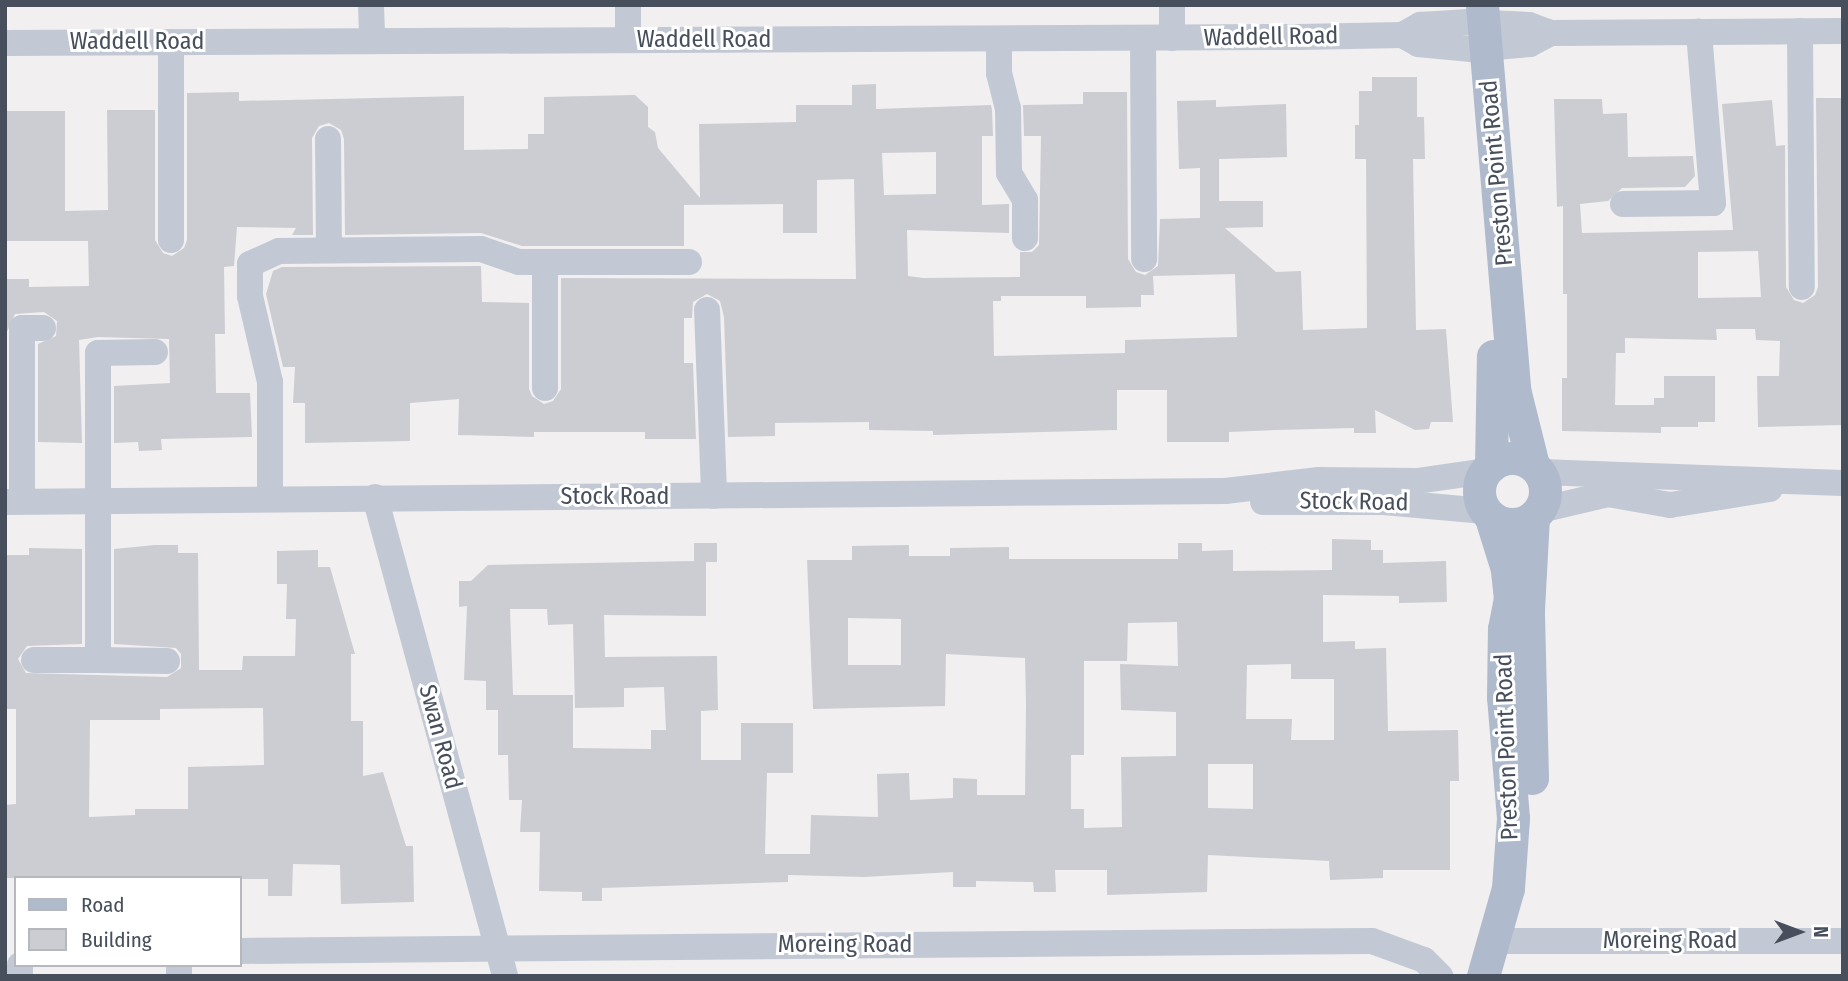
<!DOCTYPE html>
<style>
body{margin:0}
#map{position:relative;width:1848px;height:981px;overflow:hidden;background:#f1efef;font-family:"Fira Sans Condensed",sans-serif}
div>[style]{position:absolute}
.building>*{inset:0;background:#cccdd3}
.minor>*{height:26px;margin:-13px;padding:0 13px;transform-origin:13px;border-radius:13px;background:#c2c9d4}
.major>*{height:33px;margin:-16.5px;padding:0 16.5px;transform-origin:16.5px;border-radius:16.5px;background:#afbacd}
.major>.ring{margin:-16.5px;padding:0;box-sizing:content-box;background:none;border:33px solid #afbacd;border-radius:50%}
span{translate:-50% -50%;white-space:nowrap;text-align:center;line-height:1.15;-webkit-text-stroke:6px #fff;paint-order:stroke}
.street-label{font-size:24px;color:#474f5c}
.frame{position:absolute;inset:0;border:7px solid #474f5c;pointer-events:none}
.legend{position:absolute;left:14px;top:876px;width:228px;height:91px;box-sizing:border-box;background:#fff;border:2px solid #b5b9be;margin:0;padding:9px 12px;list-style:none;font-size:21px;color:#474f5c}
.legend li{display:flex;align-items:center;gap:14px;height:35px}
.legend b{width:35px;border:2px solid #b5b9be}
.north{position:absolute;left:1764px;top:897px;width:70px;height:70px;-webkit-text-stroke:5px #fff;paint-order:stroke;rotate:90deg;font-size:19px;font-weight:700;line-height:28px;text-align:center;color:#474f5c}
.north::after{content:'';display:block;margin:auto;width:24px;height:32px;background:#474f5c;clip-path:polygon(50% 0,100% 100%,50% 72%,0 100%)}
</style>
<div id="map">
<div class="building">
<div style="clip-path:polygon(evenodd,1372px 77px,1417px 77px,1417px 117px,1424px 117px,1425px 159px,1413px 159px,1416px 330px,1446px 329px,1453px 422px,1431px 422px,1429px 429px,1415px 430px,1375px 410px,1376px 433px,1354px 433px,1354px 428px,1276px 430px,1229px 432px,1229px 442px,1167px 442px,1167px 390px,1117px 390px,1117px 430px,933px 435px,933px 431px,869px 430px,869px 422px,775px 423px,775px 436px,728px 437px,724px 317px,720px 301px,707px 294px,693px 302px,692px 318px,684px 318px,684px 363px,693px 363px,696px 439px,645px 439px,645px 432px,534px 432px,534px 437px,458px 435px,459px 399px,410px 403px,410px 441px,305px 443px,305px 403px,293px 403px,295px 367px,283px 367px,266px 294px,273px 271px,282px 267px,481px 266px,482px 302px,529px 303px,529px 389px,532px 396px,544px 404px,553px 401px,561px 389px,561px 278px,856px 279px,854px 179px,817px 180px,817px 233px,783px 233px,783px 204px,684px 205px,684px 246px,522px 246px,481px 233px,345px 235px,344px 139px,341px 130px,329px 123px,319px 126px,312px 138px,313px 235px,292px 235px,296px 228px,237px 227px,234px 266px,224px 267px,225px 334px,215px 334px,216px 393px,250px 393px,252px 437px,161px 439px,162px 450px,139px 451px,138px 442px,114px 443px,114px 386px,170px 383px,169px 339px,98px 337px,79px 340px,82px 443px,38px 442px,38px 344px,56px 336px,57px 321px,44px 312px,15px 314px,5px 336px,5px 279px,29px 279px,29px 287px,89px 286px,88px 241px,5px 241px,5px 111px,65px 111px,65px 211px,108px 210px,107px 110px,155px 110px,155px 240px,163px 253px,172px 256px,184px 248px,187px 240px,187px 93px,239px 92px,239px 101px,464px 96px,464px 150px,528px 149px,528px 134px,544px 134px,544px 97px,635px 95px,648px 107px,648px 127px,655px 132px,658px 148px,700px 198px,699px 124px,796px 122px,796px 105px,852px 105px,852px 85px,876px 84px,876px 109px,991px 105px,992px 110px,993px 136px,982px 136px,982px 205px,1009px 204px,1009px 233px,907px 230px,908px 276px,923px 278px,1020px 277px,1020px 252px,1032px 252px,1039px 245px,1041px 136px,1024px 136px,1023px 105px,1083px 104px,1083px 92px,1127px 92px,1128px 259px,1136px 272px,1145px 275px,1158px 266px,1160px 219px,1200px 218px,1200px 168px,1179px 169px,1177px 101px,1216px 100px,1216px 107px,1286px 104px,1287px 157px,1219px 159px,1219px 201px,1263px 201px,1263px 227px,1225px 228px,1276px 272px,1301px 271px,1303px 330px,1367px 328px,1366px 159px,1355px 159px,1355px 125px,1359px 125px,1359px 91px,1372px 91px,1372px 77px,936px 152px,936px 194px,884px 195px,882px 153px,936px 152px,1372px 77px,1235px 274px,1237px 337px,1125px 340px,1125px 353px,994px 356px,993px 301px,1001px 301px,1001px 296px,1086px 296px,1086px 308px,1141px 307px,1141px 295px,1154px 295px,1153px 276px,1235px 274px)"></div>
<div style="clip-path:polygon(evenodd,1816px 98px,1843px 98px,1843px 425px,1758px 427px,1757px 376px,1779px 376px,1780px 341px,1756px 340px,1755px 329px,1716px 329px,1717px 340px,1625px 338px,1625px 353px,1616px 353px,1615px 405px,1654px 405px,1654px 398px,1664px 398px,1664px 376px,1715px 376px,1715px 422px,1698px 422px,1698px 427px,1661px 427px,1661px 433px,1562px 431px,1562px 378px,1567px 378px,1567px 294px,1563px 294px,1563px 206px,1557px 207px,1554px 99px,1602px 99px,1603px 114px,1627px 113px,1628px 157px,1693px 156px,1695px 176px,1685px 187px,1622px 188px,1608px 201px,1580px 204px,1582px 233px,1733px 230px,1722px 104px,1772px 100px,1776px 146px,1785px 145px,1786px 287px,1794px 300px,1803px 303px,1815px 295px,1818px 287px,1816px 98px,1758px 251px,1761px 297px,1698px 298px,1698px 252px,1758px 251px)"></div>
<div style="clip-path:polygon(evenodd,1332px 539px,1371px 540px,1371px 550px,1383px 550px,1383px 563px,1446px 561px,1447px 602px,1399px 603px,1399px 596px,1323px 595px,1323px 642px,1355px 641px,1355px 649px,1386px 648px,1388px 731px,1458px 730px,1459px 781px,1450px 781px,1450px 870px,1383px 870px,1383px 878px,1330px 880px,1329px 861px,1208px 855px,1207px 892px,1107px 895px,1107px 870px,1055px 870px,1056px 892px,1034px 892px,1033px 882px,976px 881px,976px 887px,953px 887px,953px 872px,864px 877px,788px 875px,788px 882px,602px 888px,602px 901px,582px 901px,582px 892px,539px 891px,540px 832px,520px 832px,522px 800px,509px 800px,508px 755px,498px 755px,498px 710px,486px 710px,486px 681px,464px 680px,467px 606px,459px 607px,459px 581px,471px 581px,488px 565px,694px 561px,694px 543px,717px 543px,717px 562px,706px 562px,706px 616px,604px 615px,605px 657px,717px 656px,718px 710px,701px 711px,701px 760px,741px 760px,741px 723px,793px 723px,793px 773px,767px 773px,765px 854px,810px 854px,811px 815px,878px 817px,877px 774px,909px 773px,910px 800px,953px 798px,953px 778px,977px 779px,977px 795px,1025px 795px,1026px 704px,1025px 658px,946px 654px,945px 706px,813px 709px,807px 560px,852px 560px,852px 546px,909px 545px,909px 556px,950px 556px,950px 548px,1009px 547px,1009px 559px,1178px 559px,1178px 543px,1202px 543px,1202px 551px,1233px 550px,1233px 571px,1332px 570px,1332px 539px,510px 609px,547px 609px,548px 625px,573px 624px,575px 708px,624px 707px,624px 688px,664px 687px,666px 730px,651px 730px,651px 749px,573px 748px,573px 695px,513px 695px,510px 609px,1332px 539px,848px 618px,901px 619px,901px 665px,848px 665px,848px 618px,1332px 539px,1177px 622px,1178px 666px,1120px 664px,1121px 710px,1176px 712px,1176px 756px,1121px 757px,1122px 827px,1084px 828px,1084px 809px,1071px 809px,1071px 755px,1084px 755px,1084px 661px,1127px 661px,1128px 623px,1177px 622px,1332px 539px,1291px 664px,1291px 679px,1334px 679px,1334px 740px,1291px 740px,1292px 719px,1246px 719px,1247px 665px,1291px 664px,1332px 539px,1208px 764px,1253px 764px,1253px 809px,1208px 808px,1208px 764px)"></div>
<div style="clip-path:polygon(evenodd,155px 545px,178px 545px,178px 553px,198px 553px,199px 670px,242px 670px,243px 656px,295px 656px,296px 619px,286px 619px,287px 584px,277px 584px,277px 551px,318px 550px,318px 567px,330px 567px,355px 654px,351px 654px,351px 721px,363px 721px,363px 776px,383px 772px,406px 846px,413px 846px,414px 902px,341px 904px,340px 865px,293px 864px,292px 896px,268px 896px,268px 879px,5px 878px,5px 805px,16px 804px,16px 709px,5px 709px,6px 555px,29px 555px,29px 548px,82px 549px,82px 644px,27px 646px,18px 659px,26px 673px,167px 677px,181px 668px,181px 654px,176px 648px,114px 644px,114px 549px,155px 545px,263px 708px,264px 765px,188px 767px,188px 809px,135px 809px,135px 815px,89px 817px,90px 720px,160px 720px,160px 709px,263px 708px)"></div>
</div>
<div class="minor">
<div style="left:371px;top:5px;width:36px;rotate:88deg"></div>
<div style="left:628px;top:5px;width:35px;rotate:90deg"></div>
<div style="left:1172px;top:5px;width:33px;rotate:90deg"></div>
<div style="left:1800px;top:31px;width:256px;rotate:89.6deg"></div>
<div style="left:1402px;top:35px;width:18px;rotate:29deg"></div>
<div style="left:1418px;top:44px;width:53px;rotate:5.4deg"></div>
<div style="left:1471px;top:49px;width:59px;rotate:-4.8deg"></div>
<div style="left:1530px;top:44px;width:24px;rotate:-28deg"></div>
<div style="left:1143px;top:38px;width:221px;rotate:89.7deg"></div>
<div style="left:999px;top:39px;width:34px;rotate:90deg"></div>
<div style="left:999px;top:73px;width:36px;rotate:76deg"></div>
<div style="left:1008px;top:108px;width:65px;rotate:89.1deg"></div>
<div style="left:1009px;top:173px;width:31px;rotate:59deg"></div>
<div style="left:1025px;top:200px;width:38px;rotate:90deg"></div>
<div style="left:171px;top:42px;width:198px;rotate:90deg"></div>
<div style="left:5px;top:43px;width:1294px;rotate:-0.27deg"></div>
<div style="left:1299px;top:37px;width:103px;rotate:-1.1deg"></div>
<div style="left:1402px;top:35px;width:21px;rotate:-29deg"></div>
<div style="left:1420px;top:25px;width:49px;rotate:-3.5deg"></div>
<div style="left:1469px;top:22px;width:60px;rotate:2.9deg"></div>
<div style="left:1529px;top:25px;width:23px;rotate:20deg"></div>
<div style="left:1551px;top:33px;width:292px;rotate:-0.4deg"></div>
<div style="left:328px;top:139px;width:111px;rotate:89.5deg"></div>
<div style="left:1623px;top:204px;width:90px;rotate:-0.6deg"></div>
<div style="left:1713px;top:203px;width:172px;rotate:-94.7deg"></div>
<div style="left:545px;top:262px;width:126px;rotate:90deg"></div>
<div style="left:707px;top:310px;width:186px;rotate:87.8deg"></div>
<div style="left:1540px;top:472px;width:303px;rotate:2.1deg"></div>
<div style="left:270px;top:497px;width:115px;rotate:-90deg"></div>
<div style="left:270px;top:382px;width:88px;rotate:-103.1deg"></div>
<div style="left:250px;top:296px;width:32px;rotate:-90deg"></div>
<div style="left:250px;top:264px;width:32px;rotate:-24deg"></div>
<div style="left:279px;top:251px;width:202px;rotate:-0.6deg"></div>
<div style="left:481px;top:249px;width:40px;rotate:18.9deg"></div>
<div style="left:519px;top:262px;width:170px"></div>
<div style="left:375px;top:497px;width:496px;rotate:74.8deg"></div>
<div style="left:22px;top:501px;width:173px;rotate:-90deg"></div>
<div style="left:22px;top:328px;width:21px"></div>
<div style="left:5px;top:502px;width:1220px;rotate:-0.52deg"></div>
<div style="left:1225px;top:491px;width:95px;rotate:-6.7deg"></div>
<div style="left:1319px;top:480px;width:98px;rotate:0.6deg"></div>
<div style="left:1417px;top:481px;width:70px;rotate:-8.2deg"></div>
<div style="left:1263px;top:502px;width:121px"></div>
<div style="left:1384px;top:502px;width:101px;rotate:5.1deg"></div>
<div style="left:1540px;top:510px;width:70px;rotate:-13.2deg"></div>
<div style="left:1608px;top:494px;width:63px;rotate:10.1deg"></div>
<div style="left:1670px;top:505px;width:101px;rotate:-9.1deg"></div>
<div style="left:34px;top:660px;width:64px"></div>
<div style="left:98px;top:660px;width:307px;rotate:-90deg"></div>
<div style="left:98px;top:353px;width:57px;rotate:-1deg"></div>
<div style="left:98px;top:660px;width:69px;rotate:0.8deg"></div>
<div style="left:1496px;top:941px;width:347px"></div>
<div style="left:240px;top:951px;width:1132px;rotate:-0.51deg"></div>
<div style="left:1372px;top:941px;width:55px;rotate:20.1deg"></div>
<div style="left:1424px;top:960px;width:23px;rotate:45deg"></div>
<div style="left:20px;top:965px;width:11px;rotate:90deg"></div>
<div style="left:179px;top:965px;width:11px;rotate:90deg"></div>
</div>
<div class="major">
<div style="left:1482px;top:5px;width:385px;rotate:85.2deg"></div>
<div style="left:1514px;top:389px;width:78px;rotate:76deg"></div>
<div class="ring" style="left:1479px;top:458px;width:33px;height:33px"></div>
<div style="left:1491px;top:466px;width:110px;rotate:-89deg"></div>
<div style="left:1532px;top:778px;width:169px;rotate:-91.4deg"></div>
<div style="left:1528px;top:609px;width:91px;rotate:-86.9deg"></div>
<div style="left:1483px;top:976px;width:91px;rotate:-74.1deg"></div>
<div style="left:1508px;top:888px;width:70px;rotate:-85.9deg"></div>
<div style="left:1513px;top:818px;width:121px;rotate:-94.7deg"></div>
<div style="left:1503px;top:697px;width:68px;rotate:-89.2deg"></div>
<div style="left:1504px;top:629px;width:31px;rotate:-79deg"></div>
<div style="left:1510px;top:599px;width:30px;rotate:-96deg"></div>
<div style="left:1507px;top:569px;width:53px;rotate:-107.4deg"></div>
</div>
<div class="street-label">
<span style="left:1271px;top:37px;rotate:-1deg">Waddell Road</span>
<span style="left:704px;top:40px">Waddell Road</span>
<span style="left:137px;top:42px">Waddell Road</span>
<span style="left:1497px;top:173px;rotate:-95deg">Preston Point Road</span>
<span style="left:615px;top:497px">Stock Road</span>
<span style="left:1354px;top:502px;rotate:1deg">Stock Road</span>
<span style="left:440px;top:737px;rotate:75deg">Swan Road</span>
<span style="left:1507px;top:747px;rotate:-92deg">Preston Point Road</span>
<span style="left:1670px;top:941px">Moreing Road</span>
<span style="left:845px;top:945px">Moreing Road</span>
</div>
<div class="frame"></div>
<ul class="legend">
<li><b style="height:9px;background:#afbacd"></b>Road</li>
<li><b style="height:19px;background:#cccdd3"></b>Building</li>
</ul>
<div class="north">N</div>
</div>
